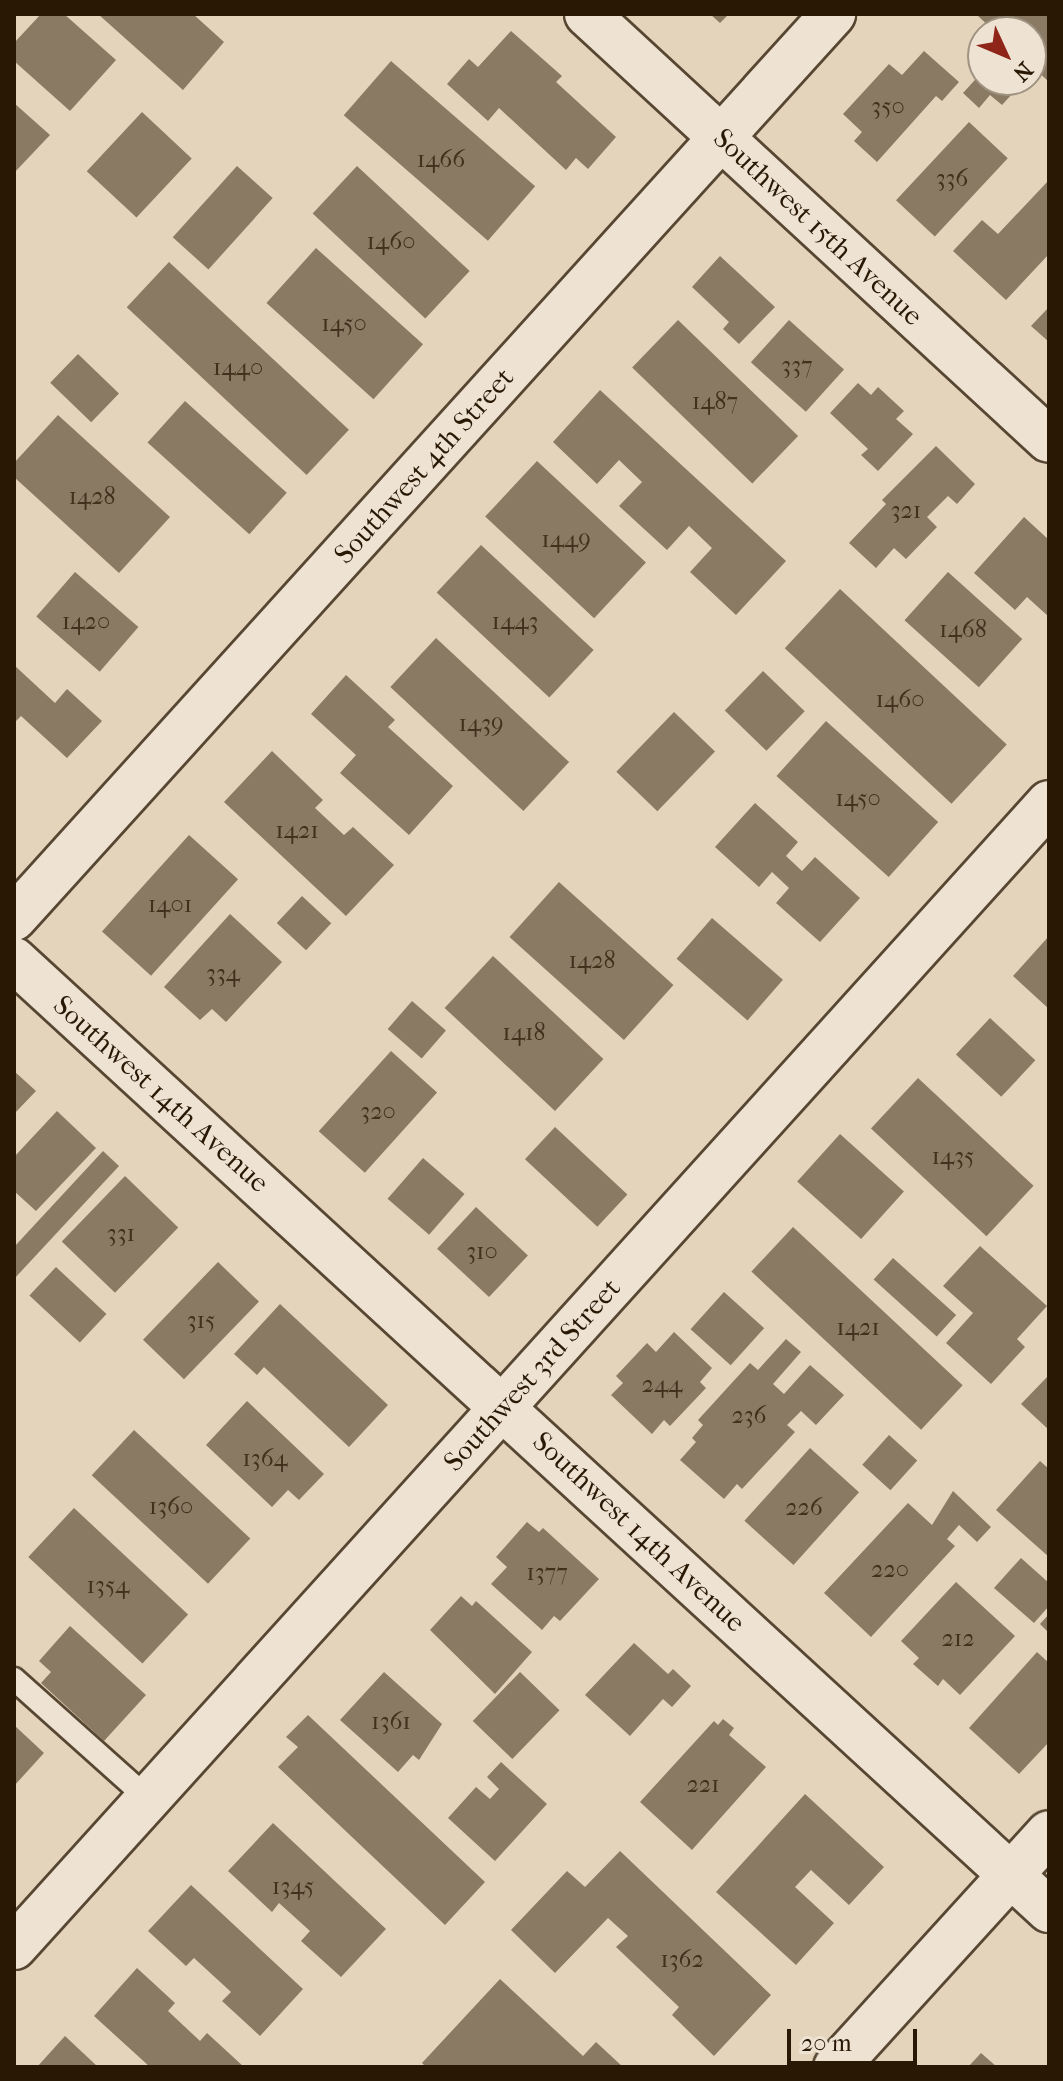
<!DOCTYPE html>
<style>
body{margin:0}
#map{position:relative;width:1063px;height:2081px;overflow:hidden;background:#e5d4bc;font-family:"IM FELL French Canon",serif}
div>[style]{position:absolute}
.building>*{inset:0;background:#8a7a64;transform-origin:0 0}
.roads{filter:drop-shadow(2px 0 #574732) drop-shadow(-2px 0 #574732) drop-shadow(0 2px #574732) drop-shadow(0 -2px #574732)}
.service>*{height:22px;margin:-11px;padding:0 11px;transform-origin:11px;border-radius:11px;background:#eee3d3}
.minor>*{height:44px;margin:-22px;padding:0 22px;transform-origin:22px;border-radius:22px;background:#eee3d3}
span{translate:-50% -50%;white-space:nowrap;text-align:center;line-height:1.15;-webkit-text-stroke:6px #eee3d3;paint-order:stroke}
.number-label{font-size:24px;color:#40301c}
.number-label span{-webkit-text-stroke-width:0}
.street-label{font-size:28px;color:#281804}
.frame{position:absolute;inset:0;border:16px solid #281804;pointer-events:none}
.north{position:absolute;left:967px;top:16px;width:80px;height:80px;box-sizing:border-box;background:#eee3d3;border:2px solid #9f9280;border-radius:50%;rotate:134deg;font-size:22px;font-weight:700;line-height:32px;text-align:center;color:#281804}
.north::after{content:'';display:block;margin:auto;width:28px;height:36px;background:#8f2418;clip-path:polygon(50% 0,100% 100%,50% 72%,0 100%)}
.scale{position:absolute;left:787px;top:2029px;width:130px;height:36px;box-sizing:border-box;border:4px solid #281804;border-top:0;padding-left:10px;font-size:24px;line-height:28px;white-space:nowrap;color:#281804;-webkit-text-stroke:6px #eee3d3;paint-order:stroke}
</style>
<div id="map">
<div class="building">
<div style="clip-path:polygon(41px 14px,64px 14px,116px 60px,70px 111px,14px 61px,14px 43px)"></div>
<div style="clip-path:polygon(98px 14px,193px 14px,224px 42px,183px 90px)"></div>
<div style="clip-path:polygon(710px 14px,729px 14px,720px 23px)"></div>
<div style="clip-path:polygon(976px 14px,1049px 14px,1049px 82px,1031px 65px,1031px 32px,995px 32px)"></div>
<div style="clip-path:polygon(511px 31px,562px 76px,556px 82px,616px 137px,588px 169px,576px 158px,566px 170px,499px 108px,488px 121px,447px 84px,469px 59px,478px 67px)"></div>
<div style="clip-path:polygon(924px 51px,959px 82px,942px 101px,936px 96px,877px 162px,854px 141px,862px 132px,843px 114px,889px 64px,902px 75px)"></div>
<div style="left:391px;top:61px;width:191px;height:72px;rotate:41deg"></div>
<div style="clip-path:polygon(983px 71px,983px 80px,1022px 83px,1002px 105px,990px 95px,979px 108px,963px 93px)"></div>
<div style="clip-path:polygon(14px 103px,50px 135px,14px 173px)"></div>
<div style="left:142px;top:112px;width:68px;height:81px;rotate:43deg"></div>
<div style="left:969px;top:122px;width:53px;height:107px;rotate:43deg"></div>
<div style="left:237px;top:166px;width:48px;height:96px;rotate:42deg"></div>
<div style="left:357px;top:166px;width:154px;height:65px;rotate:43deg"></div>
<div style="clip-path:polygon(1049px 180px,1049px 254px,1006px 300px,953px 251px,982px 220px,998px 234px)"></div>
<div style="left:316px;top:248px;width:144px;height:74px;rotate:42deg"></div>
<div style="clip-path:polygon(720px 256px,775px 307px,739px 344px,723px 329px,729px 322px,692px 287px)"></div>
<div style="left:169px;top:262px;width:246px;height:62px;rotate:43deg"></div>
<div style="clip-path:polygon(1049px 307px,1049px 342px,1031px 326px)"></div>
<div style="left:678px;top:320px;width:167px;height:66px;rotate:44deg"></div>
<div style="left:789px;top:320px;width:74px;height:57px;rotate:42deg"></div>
<div style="left:78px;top:354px;width:57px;height:40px;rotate:44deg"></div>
<div style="clip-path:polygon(858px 383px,871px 395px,878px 387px,904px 411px,896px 419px,913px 434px,878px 471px,861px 455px,868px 449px,830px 413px)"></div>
<div style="clip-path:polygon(600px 390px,786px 561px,736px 615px,690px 572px,712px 548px,689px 526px,667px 550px,619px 506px,642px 482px,619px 460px,597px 484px,553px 442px)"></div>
<div style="left:185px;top:401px;width:137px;height:56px;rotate:42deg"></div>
<div style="clip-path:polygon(58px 415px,170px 517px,119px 573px,14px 477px,14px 463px)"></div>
<div style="clip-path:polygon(936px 446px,975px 484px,957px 504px,948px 496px,927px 517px,937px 527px,906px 559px,894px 548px,876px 568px,849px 543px,886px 504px,882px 500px)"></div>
<div style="left:537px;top:461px;width:149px;height:76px;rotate:43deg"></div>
<div style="clip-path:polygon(1024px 517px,1049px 540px,1049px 617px,1027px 597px,1015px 610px,974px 573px)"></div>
<div style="left:481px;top:545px;width:154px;height:65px;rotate:43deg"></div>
<div style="left:75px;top:572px;width:84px;height:59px;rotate:41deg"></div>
<div style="left:948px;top:572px;width:100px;height:65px;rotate:42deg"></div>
<div style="left:840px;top:589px;width:228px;height:81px;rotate:43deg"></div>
<div style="left:436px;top:638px;width:182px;height:67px;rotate:43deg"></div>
<div style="clip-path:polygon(14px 665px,55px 703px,67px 689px,102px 721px,67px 758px,21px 716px,14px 723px)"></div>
<div style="left:763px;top:671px;width:58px;height:55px;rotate:44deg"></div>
<div style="clip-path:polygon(346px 675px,395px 720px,388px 727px,453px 786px,409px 835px,340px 773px,356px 755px,311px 714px)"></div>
<div style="left:674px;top:712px;width:57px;height:83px;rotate:44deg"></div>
<div style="left:826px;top:721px;width:151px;height:74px;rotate:42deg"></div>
<div style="clip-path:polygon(272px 751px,323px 800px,315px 808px,344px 835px,353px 827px,394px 865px,346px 916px,224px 802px)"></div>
<div style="clip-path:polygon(755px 803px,798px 842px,786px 856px,802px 871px,815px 857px,860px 898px,820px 942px,776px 903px,789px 888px,772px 872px,759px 887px,715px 847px)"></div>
<div style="left:189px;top:835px;width:66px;height:130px;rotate:42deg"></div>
<div style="left:559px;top:882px;width:154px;height:74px;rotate:42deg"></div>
<div style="left:302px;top:896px;width:40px;height:37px;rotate:43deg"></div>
<div style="clip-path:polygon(230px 914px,282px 962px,226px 1022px,212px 1009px,200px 1020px,164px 987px)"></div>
<div style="left:712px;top:918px;width:94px;height:54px;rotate:41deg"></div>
<div style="clip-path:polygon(1049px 936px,1049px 1009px,1013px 976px)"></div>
<div style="left:493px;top:956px;width:151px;height:71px;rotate:43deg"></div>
<div style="left:412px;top:1001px;width:45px;height:37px;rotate:41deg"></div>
<div style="left:990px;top:1018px;width:62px;height:50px;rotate:43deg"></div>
<div style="left:391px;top:1051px;width:62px;height:108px;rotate:42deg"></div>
<div style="clip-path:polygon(14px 1071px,36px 1091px,14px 1114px)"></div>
<div style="left:918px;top:1078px;width:158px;height:69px;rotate:43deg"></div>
<div style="clip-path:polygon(57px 1111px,96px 1148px,36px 1211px,14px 1191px,14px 1157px)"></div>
<div style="left:555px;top:1127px;width:99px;height:44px;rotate:43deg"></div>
<div style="left:840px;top:1134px;width:86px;height:64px;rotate:42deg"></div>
<div style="clip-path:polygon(103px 1151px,119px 1166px,14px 1279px,14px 1247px)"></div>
<div style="left:423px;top:1158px;width:55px;height:54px;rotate:41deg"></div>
<div style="left:125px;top:1176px;width:74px;height:91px;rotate:44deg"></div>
<div style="left:476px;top:1207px;width:71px;height:57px;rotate:43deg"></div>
<div style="left:793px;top:1227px;width:232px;height:61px;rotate:43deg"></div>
<div style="clip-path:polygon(980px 1246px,1047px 1306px,1017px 1339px,1025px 1347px,991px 1384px,946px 1343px,973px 1313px,943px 1286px)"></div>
<div style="left:893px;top:1258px;width:85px;height:29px;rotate:42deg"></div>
<div style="left:218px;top:1262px;width:57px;height:108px;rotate:44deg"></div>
<div style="left:56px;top:1267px;width:69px;height:39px;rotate:43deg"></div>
<div style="left:724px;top:1292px;width:54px;height:50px;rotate:42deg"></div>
<div style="clip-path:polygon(280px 1304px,388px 1405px,349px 1447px,264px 1367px,257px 1375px,234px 1354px)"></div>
<div style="clip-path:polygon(674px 1332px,712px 1368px,700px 1382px,706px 1388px,670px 1426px,664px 1420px,652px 1434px,611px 1395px,623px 1383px,616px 1376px,647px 1343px,656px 1352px)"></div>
<div style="clip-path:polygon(786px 1339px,801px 1352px,773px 1384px,784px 1394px,810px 1365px,844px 1395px,816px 1425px,801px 1411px,787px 1425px,795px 1432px,742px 1489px,737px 1484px,724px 1499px,680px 1460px,696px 1442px,692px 1438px,703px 1425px,698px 1420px,750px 1363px,758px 1370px)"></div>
<div style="clip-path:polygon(1049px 1375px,1049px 1430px,1021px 1404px)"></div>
<div style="clip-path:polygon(247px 1401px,324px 1474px,299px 1500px,288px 1490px,272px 1507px,206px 1445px)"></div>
<div style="left:134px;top:1430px;width:159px;height:62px;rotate:43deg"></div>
<div style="left:889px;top:1435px;width:38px;height:40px;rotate:42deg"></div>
<div style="left:810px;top:1448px;width:66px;height:98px;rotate:42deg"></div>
<div style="clip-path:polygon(1040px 1461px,1049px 1469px,1049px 1557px,996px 1510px)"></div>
<div style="clip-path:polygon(953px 1491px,991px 1527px,977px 1542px,959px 1525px,947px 1539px,955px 1546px,871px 1637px,824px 1593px,908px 1503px,932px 1525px)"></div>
<div style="left:74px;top:1508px;width:156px;height:67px;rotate:43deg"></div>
<div style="clip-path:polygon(527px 1522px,539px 1532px,543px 1528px,599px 1579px,560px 1621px,554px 1616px,542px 1630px,491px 1584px,507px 1567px,496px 1557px)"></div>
<div style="clip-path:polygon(1021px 1558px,1049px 1583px,1049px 1606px,1034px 1623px,994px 1588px)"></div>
<div style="clip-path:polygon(956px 1582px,1015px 1636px,960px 1695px,943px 1679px,938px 1686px,913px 1664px,919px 1658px,901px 1641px)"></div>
<div style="clip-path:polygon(461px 1596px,472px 1606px,476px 1601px,532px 1652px,495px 1694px,430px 1630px)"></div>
<div style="clip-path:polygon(1049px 1614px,1049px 1633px,1040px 1624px)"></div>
<div style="clip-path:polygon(70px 1626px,146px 1695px,104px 1741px,41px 1683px,51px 1672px,39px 1661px)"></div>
<div style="clip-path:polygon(634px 1643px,668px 1674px,673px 1669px,691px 1686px,672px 1707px,663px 1699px,630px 1736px,585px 1695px)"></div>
<div style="clip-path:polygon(1037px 1652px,1049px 1663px,1049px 1742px,1019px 1774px,969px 1728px)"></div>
<div style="clip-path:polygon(384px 1672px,442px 1724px,419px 1760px,413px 1755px,398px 1772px,340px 1720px)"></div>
<div style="left:520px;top:1672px;width:55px;height:68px;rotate:44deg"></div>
<div style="clip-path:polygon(308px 1715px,485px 1882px,445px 1925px,278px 1767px,298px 1747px,286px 1737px)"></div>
<div style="clip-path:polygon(723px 1719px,734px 1728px,729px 1735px,766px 1767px,692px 1850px,640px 1802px,714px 1721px,718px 1725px)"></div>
<div style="clip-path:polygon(14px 1725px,44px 1753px,14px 1786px)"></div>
<div style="clip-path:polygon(501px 1762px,547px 1804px,495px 1861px,448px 1818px,476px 1787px,490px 1799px,499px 1789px,487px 1777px)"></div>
<div style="clip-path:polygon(805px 1794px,884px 1867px,849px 1905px,811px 1870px,795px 1887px,834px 1923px,796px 1965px,716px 1892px)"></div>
<div style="clip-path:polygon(273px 1823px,386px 1929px,341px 1977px,301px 1941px,310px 1931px,279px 1903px,272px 1912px,228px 1871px)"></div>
<div style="clip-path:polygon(620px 1851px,771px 1995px,714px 2056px,672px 2015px,679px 2007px,616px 1947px,628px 1936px,608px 1918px,555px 1973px,511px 1930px,567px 1871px,585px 1887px)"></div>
<div style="clip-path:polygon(191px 1885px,303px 1989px,260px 2036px,222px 2001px,231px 1992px,194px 1958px,186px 1966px,148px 1931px)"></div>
<div style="clip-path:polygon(137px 1968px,175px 2003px,168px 2011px,200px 2041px,207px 2033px,244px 2067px,150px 2067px,94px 2016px)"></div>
<div style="clip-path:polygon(500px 1979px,583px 2056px,596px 2042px,623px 2067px,426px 2067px,422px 2063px)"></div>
<div style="clip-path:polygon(65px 2036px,98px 2067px,37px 2067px)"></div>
<div style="clip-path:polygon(981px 2053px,997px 2067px,968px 2067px)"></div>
</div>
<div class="roads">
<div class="service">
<div style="left:14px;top:1679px;width:180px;rotate:41.8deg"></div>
</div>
<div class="minor">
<div style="left:587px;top:14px;width:628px;rotate:42.68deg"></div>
<div style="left:14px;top:918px;width:1220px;rotate:-47.82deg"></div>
<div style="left:14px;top:960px;width:1405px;rotate:42.55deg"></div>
<div style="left:14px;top:1947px;width:1543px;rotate:-47.86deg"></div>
<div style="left:836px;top:2067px;width:316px;rotate:-47.7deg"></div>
</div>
</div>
<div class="number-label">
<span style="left:888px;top:107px">350</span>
<span style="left:441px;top:160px">1466</span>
<span style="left:952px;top:179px">336</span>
<span style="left:391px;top:242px">1460</span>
<span style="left:344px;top:324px">1450</span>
<span style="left:797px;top:366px">337</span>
<span style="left:238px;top:368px">1440</span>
<span style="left:715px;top:402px">1487</span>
<span style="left:92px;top:497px">1428</span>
<span style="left:906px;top:511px">321</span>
<span style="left:566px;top:540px">1449</span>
<span style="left:86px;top:622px">1420</span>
<span style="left:515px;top:622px">1443</span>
<span style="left:963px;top:630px">1468</span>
<span style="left:900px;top:700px">1460</span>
<span style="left:481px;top:724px">1439</span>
<span style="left:858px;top:799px">1450</span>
<span style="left:297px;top:831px">1421</span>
<span style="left:170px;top:905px">1401</span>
<span style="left:592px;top:961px">1428</span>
<span style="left:223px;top:974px">334</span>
<span style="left:524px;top:1033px">1418</span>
<span style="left:378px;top:1112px">320</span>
<span style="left:953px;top:1157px">1435</span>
<span style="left:121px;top:1234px">331</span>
<span style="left:482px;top:1252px">310</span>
<span style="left:201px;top:1321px">315</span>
<span style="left:858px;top:1328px">1421</span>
<span style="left:662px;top:1385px">244</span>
<span style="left:749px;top:1416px">236</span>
<span style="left:265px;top:1459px">1364</span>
<span style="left:171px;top:1507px">1360</span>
<span style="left:804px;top:1508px">226</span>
<span style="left:890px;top:1570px">220</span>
<span style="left:547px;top:1573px">1377</span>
<span style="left:108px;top:1586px">1354</span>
<span style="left:958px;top:1639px">212</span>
<span style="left:391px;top:1722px">1361</span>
<span style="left:703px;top:1785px">221</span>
<span style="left:293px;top:1887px">1345</span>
<span style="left:682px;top:1960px">1362</span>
</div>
<div class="street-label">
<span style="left:818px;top:227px;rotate:43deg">Southwest 15th Avenue</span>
<span style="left:424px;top:466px;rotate:-48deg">Southwest 4th Street</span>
<span style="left:161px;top:1094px;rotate:42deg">Southwest 14th Avenue</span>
<span style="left:532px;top:1375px;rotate:-48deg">Southwest 3rd Street</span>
<span style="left:639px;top:1532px;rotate:43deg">Southwest 14th Avenue</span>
</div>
<div class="frame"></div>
<div class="north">N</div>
<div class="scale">20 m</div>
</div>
